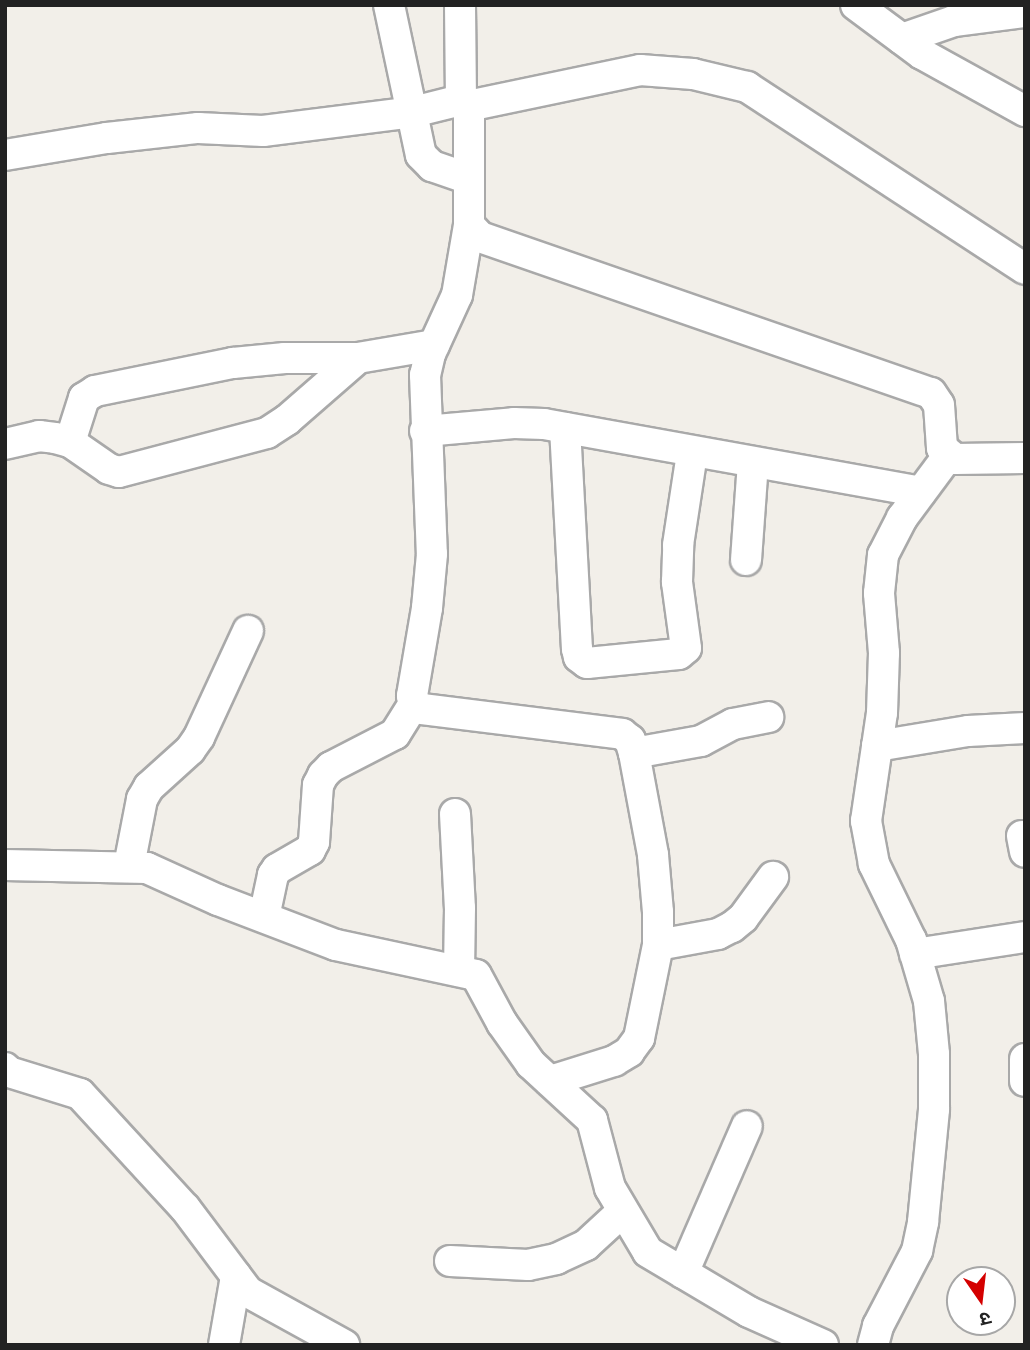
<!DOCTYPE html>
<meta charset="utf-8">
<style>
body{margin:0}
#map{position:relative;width:1030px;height:1350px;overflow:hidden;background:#f2efe9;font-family:"Noto Sans","Noto Sans Devanagari",sans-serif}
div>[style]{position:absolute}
.roads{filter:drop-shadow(2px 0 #a9a9a9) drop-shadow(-2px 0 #a9a9a9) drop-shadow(0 2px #a9a9a9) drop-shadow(0 -2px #a9a9a9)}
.minor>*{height:30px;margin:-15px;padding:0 15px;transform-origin:15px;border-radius:15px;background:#fff}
span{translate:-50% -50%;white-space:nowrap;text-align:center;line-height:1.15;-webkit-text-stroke:7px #fff;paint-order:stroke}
.frame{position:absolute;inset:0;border:7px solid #222;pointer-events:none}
.north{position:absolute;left:946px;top:1266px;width:70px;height:70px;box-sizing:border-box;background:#fff;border:2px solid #a7a7a7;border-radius:50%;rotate:166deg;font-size:19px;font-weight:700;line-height:28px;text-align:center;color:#222}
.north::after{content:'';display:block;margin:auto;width:24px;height:32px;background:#d40000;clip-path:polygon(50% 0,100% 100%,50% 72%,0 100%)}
</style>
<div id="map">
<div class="roads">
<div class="minor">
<div style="left:389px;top:5px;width:153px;rotate:78deg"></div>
<div style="left:421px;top:155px;width:16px;rotate:45deg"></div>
<div style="left:432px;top:166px;width:39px;rotate:19deg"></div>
<div style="left:460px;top:5px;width:95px;rotate:89.4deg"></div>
<div style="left:856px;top:5px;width:82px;rotate:36.6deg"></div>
<div style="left:922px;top:54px;width:118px;rotate:29deg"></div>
<div style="left:902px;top:39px;width:55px;rotate:-19.1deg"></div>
<div style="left:954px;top:21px;width:72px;rotate:-7.2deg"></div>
<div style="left:468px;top:106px;width:176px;rotate:-11.8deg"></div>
<div style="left:640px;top:70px;width:53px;rotate:4.3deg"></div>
<div style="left:693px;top:74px;width:56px;rotate:13.5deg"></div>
<div style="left:747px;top:87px;width:332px;rotate:33.2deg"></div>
<div style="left:5px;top:155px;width:103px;rotate:-9.5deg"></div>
<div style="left:107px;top:138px;width:92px;rotate:-6.3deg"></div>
<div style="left:198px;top:128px;width:65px;rotate:2.6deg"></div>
<div style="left:263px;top:131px;width:151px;rotate:-7.2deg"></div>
<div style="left:413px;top:112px;width:49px;rotate:-14deg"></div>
<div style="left:461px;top:100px;width:9px;rotate:41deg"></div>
<div style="left:468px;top:106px;width:11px;rotate:85deg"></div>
<div style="left:469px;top:117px;width:108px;rotate:90deg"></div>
<div style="left:469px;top:225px;width:16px;rotate:47deg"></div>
<div style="left:480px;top:237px;width:477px;rotate:19.1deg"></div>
<div style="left:931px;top:393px;width:14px;rotate:56deg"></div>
<div style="left:939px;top:405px;width:43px;rotate:86deg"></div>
<div style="left:942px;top:448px;width:17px;rotate:40deg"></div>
<div style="left:955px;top:459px;width:70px;rotate:-0.8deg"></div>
<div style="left:469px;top:225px;width:71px;rotate:99.7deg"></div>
<div style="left:457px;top:295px;width:65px;rotate:114.6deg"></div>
<div style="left:430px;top:354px;width:22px;rotate:103deg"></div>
<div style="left:425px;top:375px;width:179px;rotate:87.8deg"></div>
<div style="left:432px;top:554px;width:54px;rotate:95.3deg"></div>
<div style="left:427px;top:608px;width:89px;rotate:99.7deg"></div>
<div style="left:412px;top:696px;width:8px;rotate:76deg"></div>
<div style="left:414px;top:704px;width:9px;rotate:32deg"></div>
<div style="left:422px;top:709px;width:202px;rotate:7.1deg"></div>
<div style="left:622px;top:734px;width:10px;rotate:37deg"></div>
<div style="left:630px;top:740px;width:14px;rotate:73deg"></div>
<div style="left:634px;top:753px;width:104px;rotate:79.4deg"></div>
<div style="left:653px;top:855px;width:57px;rotate:85deg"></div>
<div style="left:658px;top:912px;width:33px;rotate:90deg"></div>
<div style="left:658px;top:945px;width:95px;rotate:101.5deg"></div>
<div style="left:639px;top:1038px;width:17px;rotate:126deg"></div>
<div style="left:629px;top:1052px;width:17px;rotate:149deg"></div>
<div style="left:614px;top:1061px;width:67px;rotate:162.6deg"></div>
<div style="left:565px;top:428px;width:221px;rotate:86.9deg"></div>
<div style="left:577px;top:649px;width:8px;rotate:76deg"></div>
<div style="left:579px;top:657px;width:10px;rotate:37deg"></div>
<div style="left:587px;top:663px;width:92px;rotate:-5.6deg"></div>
<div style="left:679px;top:654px;width:9px;rotate:-41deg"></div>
<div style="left:686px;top:648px;width:67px;rotate:-97.8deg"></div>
<div style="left:677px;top:582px;width:37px;rotate:-88deg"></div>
<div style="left:678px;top:545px;width:93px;rotate:-81.3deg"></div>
<div style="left:425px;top:431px;width:89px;rotate:-5.1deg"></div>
<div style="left:514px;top:423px;width:30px;rotate:2deg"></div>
<div style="left:544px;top:424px;width:383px;rotate:10.2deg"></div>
<div style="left:70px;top:442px;width:46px;rotate:-72.3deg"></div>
<div style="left:84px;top:398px;width:13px;rotate:-32deg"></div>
<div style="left:95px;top:391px;width:141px;rotate:-11.5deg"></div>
<div style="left:233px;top:363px;width:52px;rotate:-5.5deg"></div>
<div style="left:285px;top:358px;width:73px"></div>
<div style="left:5px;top:444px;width:35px;rotate:-13deg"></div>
<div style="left:39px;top:436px;width:16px;rotate:7deg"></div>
<div style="left:55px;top:438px;width:16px;rotate:15deg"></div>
<div style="left:70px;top:442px;width:47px;rotate:34.7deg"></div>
<div style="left:109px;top:469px;width:10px;rotate:17deg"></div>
<div style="left:119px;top:472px;width:153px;rotate:-14.8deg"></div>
<div style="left:267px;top:433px;width:24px;rotate:-33deg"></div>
<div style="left:287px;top:420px;width:94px;rotate:-41.1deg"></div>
<div style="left:358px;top:358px;width:77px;rotate:-9.7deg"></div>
<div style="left:746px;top:560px;width:97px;rotate:-85.9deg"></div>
<div style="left:877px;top:746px;width:92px;rotate:-9.4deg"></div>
<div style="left:968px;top:731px;width:57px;rotate:-3deg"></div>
<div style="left:634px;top:753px;width:68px;rotate:-10.2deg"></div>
<div style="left:701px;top:741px;width:36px;rotate:-28deg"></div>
<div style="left:733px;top:724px;width:36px;rotate:-11deg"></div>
<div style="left:455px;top:814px;width:94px;rotate:87deg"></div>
<div style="left:460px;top:908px;width:63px;rotate:90.9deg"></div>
<div style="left:1022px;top:836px;width:16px;rotate:79deg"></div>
<div style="left:5px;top:865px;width:142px;rotate:1.2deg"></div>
<div style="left:147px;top:868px;width:78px;rotate:24.3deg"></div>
<div style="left:218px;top:900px;width:126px;rotate:20.9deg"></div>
<div style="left:336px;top:945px;width:143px;rotate:12.1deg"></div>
<div style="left:476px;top:975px;width:55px;rotate:61.6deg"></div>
<div style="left:502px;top:1023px;width:50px;rotate:54.7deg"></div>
<div style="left:531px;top:1064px;width:83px;rotate:42.6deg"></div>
<div style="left:592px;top:1120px;width:70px;rotate:75.2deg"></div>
<div style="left:610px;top:1188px;width:74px;rotate:59.3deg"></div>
<div style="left:648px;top:1252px;width:117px;rotate:30.7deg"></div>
<div style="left:749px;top:1312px;width:81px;rotate:24deg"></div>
<div style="left:129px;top:866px;width:68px;rotate:-79deg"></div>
<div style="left:142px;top:799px;width:14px;rotate:-60deg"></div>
<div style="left:149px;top:787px;width:55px;rotate:-42.1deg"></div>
<div style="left:190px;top:750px;width:16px;rotate:-55deg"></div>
<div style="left:199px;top:737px;width:117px;rotate:-65.2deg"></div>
<div style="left:264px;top:917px;width:43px;rotate:-77.9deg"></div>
<div style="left:273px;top:875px;width:7px;rotate:-56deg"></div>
<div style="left:277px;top:869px;width:38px;rotate:-30deg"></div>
<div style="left:310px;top:850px;width:9px;rotate:-63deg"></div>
<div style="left:314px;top:842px;width:57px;rotate:-86deg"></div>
<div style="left:318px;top:785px;width:11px;rotate:-63deg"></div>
<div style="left:323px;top:775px;width:11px;rotate:-45deg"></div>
<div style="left:331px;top:767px;width:72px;rotate:-27.3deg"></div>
<div style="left:395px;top:734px;width:36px;rotate:-58deg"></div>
<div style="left:658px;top:945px;width:61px;rotate:-10.4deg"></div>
<div style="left:718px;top:934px;width:16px;rotate:-27deg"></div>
<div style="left:732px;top:927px;width:14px;rotate:-39deg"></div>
<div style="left:743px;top:918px;width:51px;rotate:-53.8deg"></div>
<div style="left:915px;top:954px;width:111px;rotate:-8.8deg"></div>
<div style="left:1025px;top:1059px;width:22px;rotate:90deg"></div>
<div style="left:5px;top:1068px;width:6px;rotate:45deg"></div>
<div style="left:9px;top:1072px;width:74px;rotate:17.2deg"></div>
<div style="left:80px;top:1094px;width:155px;rotate:47.4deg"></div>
<div style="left:185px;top:1208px;width:105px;rotate:53.1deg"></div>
<div style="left:248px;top:1292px;width:110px;rotate:28.9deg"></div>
<div style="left:450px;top:1261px;width:78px;rotate:2.9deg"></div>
<div style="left:528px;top:1265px;width:29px;rotate:-12deg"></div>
<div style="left:556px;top:1259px;width:33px;rotate:-25deg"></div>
<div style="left:586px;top:1245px;width:50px;rotate:-42.6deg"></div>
<div style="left:683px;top:1273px;width:160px;rotate:-66.5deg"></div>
<div style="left:224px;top:1345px;width:70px;rotate:-80.1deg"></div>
<div style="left:873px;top:1345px;width:20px;rotate:-75deg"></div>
<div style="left:878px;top:1326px;width:85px;rotate:-62.5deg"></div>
<div style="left:917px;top:1251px;width:30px;rotate:-78deg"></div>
<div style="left:923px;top:1222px;width:114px;rotate:-84.4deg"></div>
<div style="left:934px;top:1109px;width:55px;rotate:-90deg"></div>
<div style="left:934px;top:1054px;width:53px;rotate:-95.4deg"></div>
<div style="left:929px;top:1001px;width:64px;rotate:-106.4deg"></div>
<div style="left:911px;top:940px;width:85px;rotate:-116deg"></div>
<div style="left:874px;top:864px;width:44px;rotate:-100.5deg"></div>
<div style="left:866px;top:821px;width:109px;rotate:-81.6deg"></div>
<div style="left:882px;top:713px;width:60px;rotate:-88.1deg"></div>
<div style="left:884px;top:653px;width:60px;rotate:-94.8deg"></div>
<div style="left:879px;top:593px;width:38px;rotate:-84deg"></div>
<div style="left:883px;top:555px;width:42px;rotate:-62.8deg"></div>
<div style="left:902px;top:518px;width:77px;rotate:-53.4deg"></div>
</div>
</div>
<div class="frame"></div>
<div class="north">उ</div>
</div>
